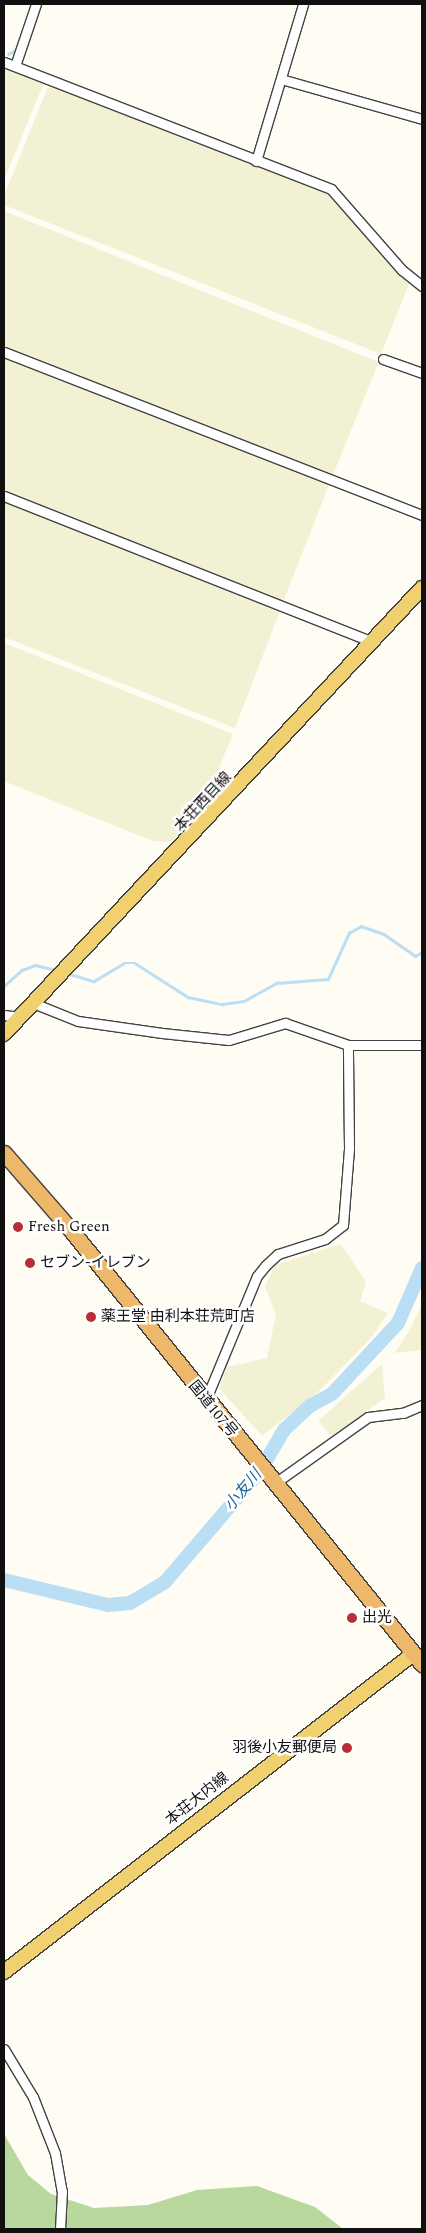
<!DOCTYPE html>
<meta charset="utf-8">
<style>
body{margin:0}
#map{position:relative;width:426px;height:2233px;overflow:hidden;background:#fefcf3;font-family:Spectral,"Noto Sans JP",serif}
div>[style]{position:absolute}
.farmland>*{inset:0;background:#f3f1d4;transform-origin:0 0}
.forest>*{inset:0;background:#b8d89e}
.stream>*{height:2.5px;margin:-1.25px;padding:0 1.25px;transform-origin:1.25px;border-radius:1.25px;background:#badef3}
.river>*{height:14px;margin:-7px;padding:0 7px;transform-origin:7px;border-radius:7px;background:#badef3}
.roads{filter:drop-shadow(1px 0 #434343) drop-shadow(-1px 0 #434343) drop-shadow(0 1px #434343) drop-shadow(0 -1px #434343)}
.minor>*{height:9px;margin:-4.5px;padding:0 4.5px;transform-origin:4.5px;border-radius:4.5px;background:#fff}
.primary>*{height:14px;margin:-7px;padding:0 7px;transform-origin:7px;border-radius:7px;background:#f1d070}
.trunk>*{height:15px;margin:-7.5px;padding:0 7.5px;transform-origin:7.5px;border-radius:7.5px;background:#eeb86a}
.dots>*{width:14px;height:14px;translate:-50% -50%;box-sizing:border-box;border:2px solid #fff;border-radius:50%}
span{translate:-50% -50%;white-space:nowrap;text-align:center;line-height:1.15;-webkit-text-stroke:5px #fff;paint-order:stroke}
.street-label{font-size:15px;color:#101010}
.poi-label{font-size:15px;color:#101010}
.left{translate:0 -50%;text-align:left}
.right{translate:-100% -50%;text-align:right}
.water-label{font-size:16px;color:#1f669c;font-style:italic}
.frame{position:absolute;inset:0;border:5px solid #101010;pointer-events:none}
</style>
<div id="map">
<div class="farmland">
<div style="clip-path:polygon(8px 66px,45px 80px,4px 180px,4px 67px)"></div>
<div style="clip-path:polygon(50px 82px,326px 191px,409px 284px,381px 354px,4px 205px,4px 196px)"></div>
<div style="left:4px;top:211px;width:404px;height:138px;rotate:22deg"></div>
<div style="clip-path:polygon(4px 355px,329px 485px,283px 602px,4px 491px)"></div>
<div style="clip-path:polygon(4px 501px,280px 611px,235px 728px,4px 637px)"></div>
<div style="clip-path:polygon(4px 643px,233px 734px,201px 811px,171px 842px,153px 841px,4px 781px)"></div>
<div style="clip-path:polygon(341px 1244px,366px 1282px,360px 1301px,388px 1313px,371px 1338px,317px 1393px,262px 1436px,219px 1388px,227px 1367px,267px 1358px,276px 1314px,265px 1287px,275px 1265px)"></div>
<div style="clip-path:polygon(422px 1304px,422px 1350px,395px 1353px,410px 1329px)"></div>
<div style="clip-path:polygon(382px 1364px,385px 1398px,331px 1436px,318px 1421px)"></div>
</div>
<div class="forest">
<div style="clip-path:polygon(4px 2134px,28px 2175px,51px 2194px,94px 2208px,148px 2205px,197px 2190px,257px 2186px,315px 2207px,343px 2229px,4px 2229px)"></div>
</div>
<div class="stream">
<div style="left:8px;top:54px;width:7px;rotate:-27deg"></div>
<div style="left:67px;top:973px;width:28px;rotate:17deg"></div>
<div style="left:94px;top:981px;width:35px;rotate:-31deg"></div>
<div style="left:124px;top:963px;width:11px"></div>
<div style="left:135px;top:963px;width:63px;rotate:32.7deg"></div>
<div style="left:188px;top:997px;width:35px;rotate:12deg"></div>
<div style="left:222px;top:1004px;width:22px;rotate:-8deg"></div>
<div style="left:244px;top:1001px;width:38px;rotate:-29deg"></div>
<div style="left:277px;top:983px;width:51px;rotate:-4.5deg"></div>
<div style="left:328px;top:979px;width:51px;rotate:-65.5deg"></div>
<div style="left:349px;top:933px;width:14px;rotate:-30deg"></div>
<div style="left:361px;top:926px;width:24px;rotate:19deg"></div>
<div style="left:384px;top:934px;width:38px;rotate:35deg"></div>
<div style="left:415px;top:956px;width:8px;rotate:-30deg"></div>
<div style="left:4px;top:986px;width:24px;rotate:-42deg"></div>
<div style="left:22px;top:970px;width:14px;rotate:-21deg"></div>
<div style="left:35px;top:965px;width:23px;rotate:13deg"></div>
</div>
<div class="river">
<div style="left:4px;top:1580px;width:107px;rotate:13.5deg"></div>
<div style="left:108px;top:1605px;width:22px;rotate:-5deg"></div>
<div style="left:130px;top:1603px;width:41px;rotate:-31deg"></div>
<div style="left:165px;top:1582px;width:146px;rotate:-49.4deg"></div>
<div style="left:260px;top:1471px;width:48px;rotate:-59.7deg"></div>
<div style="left:284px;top:1430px;width:35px;rotate:-43deg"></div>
<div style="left:310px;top:1406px;width:25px;rotate:-29deg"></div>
<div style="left:332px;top:1394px;width:97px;rotate:-47.1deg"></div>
<div style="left:398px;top:1323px;width:60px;rotate:-66.4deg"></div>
</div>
<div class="roads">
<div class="minor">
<div style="left:4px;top:62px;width:351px;rotate:21.2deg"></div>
<div style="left:331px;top:189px;width:108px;rotate:48.8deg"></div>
<div style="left:402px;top:270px;width:26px;rotate:39deg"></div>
<div style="left:15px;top:66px;width:65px;rotate:-71.3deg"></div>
<div style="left:281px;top:79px;width:147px;rotate:15.8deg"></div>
<div style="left:256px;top:161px;width:164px;rotate:-73.3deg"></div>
<div style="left:4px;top:352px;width:449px;rotate:21.3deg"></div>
<div style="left:383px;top:359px;width:41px;rotate:19.7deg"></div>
<div style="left:4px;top:496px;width:396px;rotate:21.6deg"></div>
<div style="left:33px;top:1003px;width:48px;rotate:21.8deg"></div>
<div style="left:78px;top:1021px;width:85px;rotate:8.1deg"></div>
<div style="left:162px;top:1033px;width:67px;rotate:6deg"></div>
<div style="left:229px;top:1040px;width:59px;rotate:-16.9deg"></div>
<div style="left:285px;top:1023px;width:67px;rotate:19.2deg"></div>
<div style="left:348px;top:1045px;width:74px"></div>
<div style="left:4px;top:1015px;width:16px;rotate:7deg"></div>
<div style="left:206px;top:1399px;width:133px;rotate:-67.5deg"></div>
<div style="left:257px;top:1276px;width:14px;rotate:-51deg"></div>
<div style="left:266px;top:1265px;width:16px;rotate:-43deg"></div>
<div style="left:278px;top:1254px;width:49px;rotate:-17.7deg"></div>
<div style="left:325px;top:1239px;width:23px;rotate:-38deg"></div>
<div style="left:343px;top:1225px;width:77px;rotate:-85.5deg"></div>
<div style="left:349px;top:1148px;width:103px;rotate:-90.6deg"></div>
<div style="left:275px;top:1483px;width:114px;rotate:-35.4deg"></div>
<div style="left:368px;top:1417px;width:35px;rotate:-7deg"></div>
<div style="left:403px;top:1413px;width:21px;rotate:-23deg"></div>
<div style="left:4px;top:2049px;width:56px;rotate:58.9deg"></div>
<div style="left:33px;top:2097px;width:60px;rotate:68.6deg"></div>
<div style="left:55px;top:2153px;width:39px;rotate:80deg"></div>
<div style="left:62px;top:2191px;width:38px;rotate:93deg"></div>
</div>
<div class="primary">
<div style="left:4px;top:1034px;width:611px;rotate:-46.86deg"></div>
<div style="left:4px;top:1972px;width:518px;rotate:-37.87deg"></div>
</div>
<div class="trunk">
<div style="left:4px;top:1153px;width:101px;rotate:49deg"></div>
<div style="left:70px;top:1229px;width:560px;rotate:51.02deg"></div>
</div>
</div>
<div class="dots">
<div style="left:18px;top:1227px;background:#b92e36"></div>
<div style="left:30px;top:1263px;background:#b92e36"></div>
<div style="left:91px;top:1317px;background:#b92e36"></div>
<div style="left:352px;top:1618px;background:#b92e36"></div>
<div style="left:347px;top:1748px;background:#b92e36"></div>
</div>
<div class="street-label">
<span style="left:203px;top:802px;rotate:-47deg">本荘西目線</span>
<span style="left:213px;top:1409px;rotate:51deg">国道107号</span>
<span style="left:197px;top:1799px;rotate:-38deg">本荘大内線</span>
</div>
<div class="poi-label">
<span class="left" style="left:28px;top:1227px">Fresh Green</span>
<span class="left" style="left:40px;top:1263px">セブン-イレブン</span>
<span class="left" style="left:101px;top:1317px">薬王堂 由利本荘荒町店</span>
<span class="left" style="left:362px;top:1618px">出光</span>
<span class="right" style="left:337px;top:1748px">羽後小友郵便局</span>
</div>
<div class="water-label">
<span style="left:243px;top:1490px;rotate:-50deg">小友川</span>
</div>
<div class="frame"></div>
</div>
